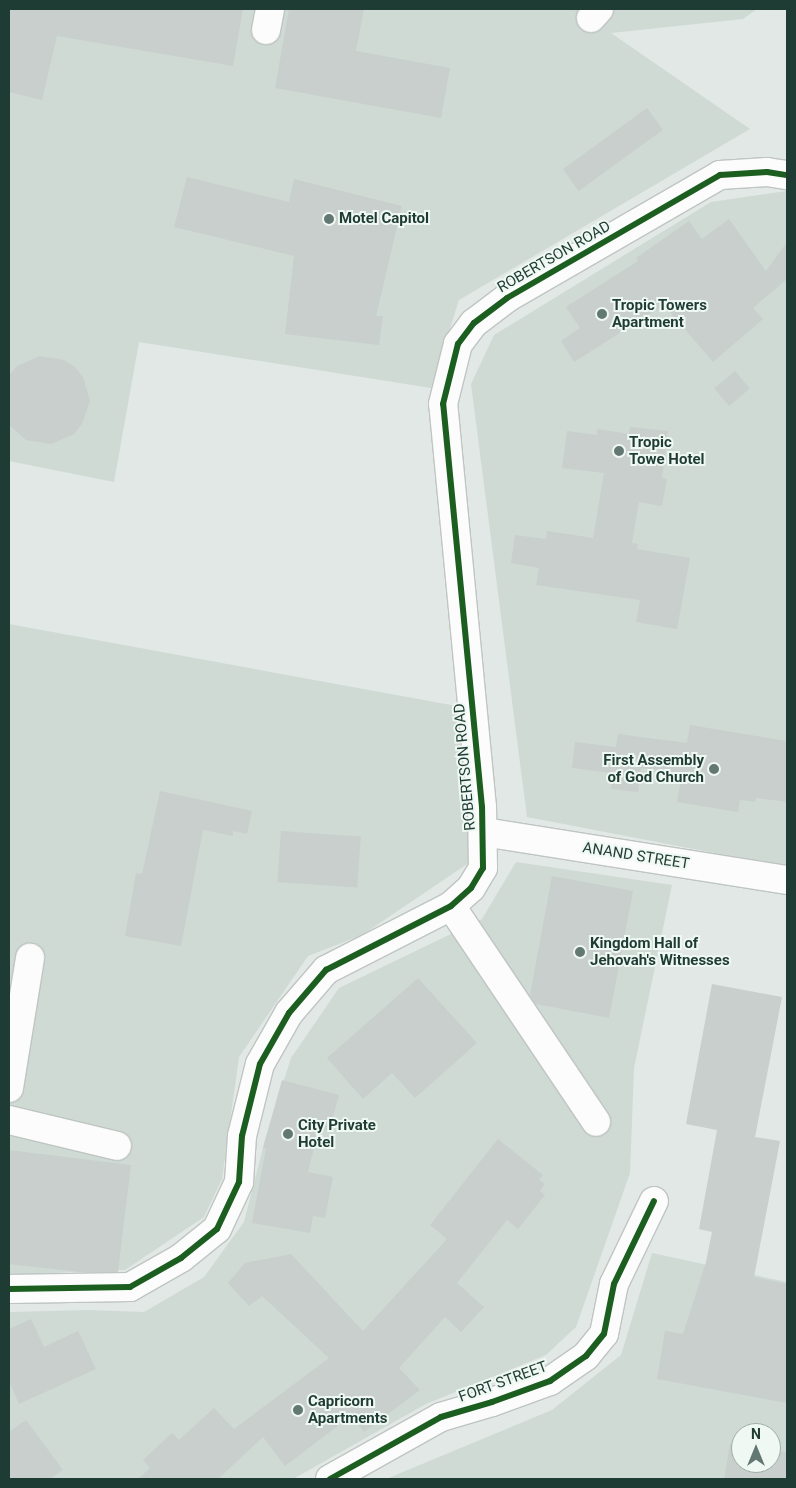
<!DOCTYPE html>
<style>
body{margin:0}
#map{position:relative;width:796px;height:1488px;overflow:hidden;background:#e2e8e5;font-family:Roboto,sans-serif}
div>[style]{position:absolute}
.built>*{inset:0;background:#cfdad5}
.building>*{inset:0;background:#c9cfcc;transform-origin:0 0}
.roads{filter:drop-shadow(1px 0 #bfc5c2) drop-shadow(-1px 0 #bfc5c2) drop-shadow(0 1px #bfc5c2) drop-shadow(0 -1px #bfc5c2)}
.minor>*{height:28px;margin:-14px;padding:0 14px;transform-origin:14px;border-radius:14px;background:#fbfcfb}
.cycleway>*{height:6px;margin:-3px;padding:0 3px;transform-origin:3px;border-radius:3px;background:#1b5e20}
.dots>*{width:14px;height:14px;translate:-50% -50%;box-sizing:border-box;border:2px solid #eff8f3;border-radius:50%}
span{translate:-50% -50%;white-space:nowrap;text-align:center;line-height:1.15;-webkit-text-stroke:4px #eff8f3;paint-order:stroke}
.poi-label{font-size:15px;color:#1f3c34;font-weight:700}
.left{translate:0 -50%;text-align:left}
.right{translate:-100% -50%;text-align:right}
.street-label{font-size:15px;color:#1f3c34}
.frame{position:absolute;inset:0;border:10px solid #1f3c34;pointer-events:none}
.north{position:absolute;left:731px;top:1423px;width:50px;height:50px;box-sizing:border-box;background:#eff8f3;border:1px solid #9cada7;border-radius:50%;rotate:0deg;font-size:14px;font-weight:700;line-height:20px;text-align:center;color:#1f3c34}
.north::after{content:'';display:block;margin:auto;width:18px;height:22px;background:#637872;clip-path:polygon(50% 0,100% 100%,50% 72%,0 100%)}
</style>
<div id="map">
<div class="built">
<div style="clip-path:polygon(9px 9px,757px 9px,743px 19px,611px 33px,750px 129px,459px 300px,431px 388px,139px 342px,114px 482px,9px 461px)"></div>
<div style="clip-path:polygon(787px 191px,787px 867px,527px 817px,471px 384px,494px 335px,711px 202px)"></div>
<div style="clip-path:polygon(9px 624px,462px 707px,473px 860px,362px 935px,308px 956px,239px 1057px,222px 1179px,204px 1217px,125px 1270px,9px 1275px)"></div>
<div style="clip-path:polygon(516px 862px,672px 885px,634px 1068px,630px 1173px,576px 1327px,546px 1355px,426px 1404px,293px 1479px,9px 1479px,9px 1312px,88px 1310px,144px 1312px,204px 1277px,244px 1222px,266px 1136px,291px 1058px,339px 988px,482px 919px)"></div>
<div style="clip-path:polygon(evenodd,652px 1253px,787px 1282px,787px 1479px,386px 1479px,552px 1410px,621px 1355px,652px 1253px,741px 1433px,771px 1433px,771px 1463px,741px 1463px,741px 1433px)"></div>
</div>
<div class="building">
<div style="clip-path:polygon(9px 9px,243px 9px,233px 66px,57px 36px,42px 100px,9px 92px)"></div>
<div style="clip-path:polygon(289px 9px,364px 9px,356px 51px,450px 68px,441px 118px,275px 88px)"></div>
<div style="left:647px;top:108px;width:27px;height:104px;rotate:54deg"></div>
<div style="clip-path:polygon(187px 177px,289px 202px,294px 179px,402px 206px,376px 316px,383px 316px,379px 345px,285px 334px,294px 256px,174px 227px)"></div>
<div style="clip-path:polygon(729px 219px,766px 271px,787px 242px,787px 279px,753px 308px,763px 319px,713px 362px,664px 305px,574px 362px,561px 341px,580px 328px,566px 307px,638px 261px,636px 258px,689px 221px,702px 239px)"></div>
<div style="clip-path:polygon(40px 356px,64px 360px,75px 367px,83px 377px,90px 401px,82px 424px,74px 434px,51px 444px,26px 440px,9px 425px,9px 375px,17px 366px)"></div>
<div style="left:735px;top:371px;width:23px;height:27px;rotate:50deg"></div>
<div style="clip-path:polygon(630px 427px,668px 431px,662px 478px,667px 479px,662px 506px,639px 502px,632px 543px,638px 544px,637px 549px,690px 558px,677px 629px,636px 622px,640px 600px,536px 585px,539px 568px,511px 563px,515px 535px,546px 539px,547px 531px,593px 538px,604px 473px,562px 468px,567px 431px,597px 435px,597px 429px,629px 434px)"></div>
<div style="clip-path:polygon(690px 725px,787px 741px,787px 802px,756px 798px,755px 802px,740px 800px,738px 812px,677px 802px,682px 773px,641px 768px,638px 792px,611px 789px,613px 773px,572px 768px,575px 742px,616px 747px,618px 734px,687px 743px)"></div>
<div style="clip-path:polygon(160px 791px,252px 811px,247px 834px,233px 831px,233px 836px,203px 830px,181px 946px,125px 936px,136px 873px,142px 874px)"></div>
<div style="left:281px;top:831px;width:80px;height:51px;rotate:4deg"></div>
<div style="clip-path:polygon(552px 876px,633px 891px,609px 1018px,536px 1004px,530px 995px)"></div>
<div style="clip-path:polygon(418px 978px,477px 1043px,415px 1098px,392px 1073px,363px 1099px,327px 1058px)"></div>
<div style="clip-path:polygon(712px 984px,782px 997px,755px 1137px,780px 1141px,754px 1277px,787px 1284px,787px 1403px,657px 1379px,665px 1331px,683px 1334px,706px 1262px,712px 1232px,699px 1229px,717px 1130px,686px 1124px)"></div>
<div style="clip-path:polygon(282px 1080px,339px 1095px,329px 1131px,319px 1128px,308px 1172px,333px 1177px,325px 1218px,313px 1216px,310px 1233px,252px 1223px,266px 1148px,263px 1148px)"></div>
<div style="clip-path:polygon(498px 1139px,543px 1175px,539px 1180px,545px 1184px,540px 1191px,545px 1195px,518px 1229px,507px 1220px,457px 1283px,484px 1307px,461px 1332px,445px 1317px,399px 1368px,420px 1390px,364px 1432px,351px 1416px,285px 1466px,263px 1437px,218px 1479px,138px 1479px,150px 1468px,143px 1460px,172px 1433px,179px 1440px,214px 1408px,234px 1429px,329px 1358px,262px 1296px,249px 1306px,228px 1283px,245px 1263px,291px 1254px,363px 1331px,447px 1239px,430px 1225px)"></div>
<div style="clip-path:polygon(9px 1150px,131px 1165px,118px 1272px,80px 1272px,9px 1264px)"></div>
<div style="clip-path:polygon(31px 1319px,44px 1347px,78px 1331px,96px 1369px,19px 1404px,9px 1381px,9px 1329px)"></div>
<div style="clip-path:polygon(26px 1420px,63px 1470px,50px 1479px,9px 1479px,9px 1432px)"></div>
<div style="clip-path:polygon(730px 1444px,741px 1445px,741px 1463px,771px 1463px,771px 1450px,787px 1452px,787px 1479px,724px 1479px)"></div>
</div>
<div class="roads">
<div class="minor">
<div style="left:591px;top:18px;width:12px;rotate:-48deg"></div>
<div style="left:266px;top:30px;width:21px;rotate:-79deg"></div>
<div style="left:484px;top:832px;width:307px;rotate:9deg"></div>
<div style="left:451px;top:906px;width:260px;rotate:56.1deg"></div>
<div style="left:9px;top:1088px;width:132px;rotate:-80.8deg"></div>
<div style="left:9px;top:1120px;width:111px;rotate:13.5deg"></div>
<div style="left:9px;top:1289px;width:121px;rotate:-0.9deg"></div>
<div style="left:130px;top:1287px;width:59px;rotate:-29.6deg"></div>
<div style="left:181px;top:1258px;width:46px;rotate:-38.9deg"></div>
<div style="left:217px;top:1229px;width:52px;rotate:-64.9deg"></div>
<div style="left:239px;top:1182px;width:46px;rotate:-86.3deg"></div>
<div style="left:242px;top:1136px;width:74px;rotate:-76deg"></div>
<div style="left:260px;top:1064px;width:59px;rotate:-60.4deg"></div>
<div style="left:289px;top:1013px;width:57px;rotate:-49.3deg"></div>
<div style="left:326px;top:970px;width:140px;rotate:-27.1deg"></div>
<div style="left:451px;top:906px;width:27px;rotate:-42deg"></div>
<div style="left:471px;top:888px;width:23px;rotate:-59deg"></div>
<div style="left:483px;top:868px;width:61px;rotate:-90.9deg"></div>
<div style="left:482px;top:807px;width:405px;rotate:-95.5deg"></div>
<div style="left:443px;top:404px;width:62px;rotate:-76deg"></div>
<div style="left:458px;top:344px;width:26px;rotate:-53deg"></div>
<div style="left:474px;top:323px;width:41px;rotate:-37.1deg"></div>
<div style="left:507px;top:298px;width:246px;rotate:-30deg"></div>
<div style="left:720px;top:175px;width:47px;rotate:-3.7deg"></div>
<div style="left:767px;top:172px;width:20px;rotate:9deg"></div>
<div style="left:330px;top:1479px;width:127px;rotate:-29.2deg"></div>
<div style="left:441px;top:1417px;width:53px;rotate:-16.4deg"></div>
<div style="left:492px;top:1402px;width:62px;rotate:-19.9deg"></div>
<div style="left:550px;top:1381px;width:44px;rotate:-34.8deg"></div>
<div style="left:586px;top:1356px;width:28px;rotate:-51deg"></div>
<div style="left:604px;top:1334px;width:51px;rotate:-78.7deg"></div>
<div style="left:614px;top:1284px;width:92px;rotate:-64.3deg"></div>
</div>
</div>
<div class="cycleway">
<div style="left:9px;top:1289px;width:121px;rotate:-0.9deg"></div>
<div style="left:130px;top:1287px;width:59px;rotate:-29.6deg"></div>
<div style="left:181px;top:1258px;width:46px;rotate:-38.9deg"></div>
<div style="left:217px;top:1229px;width:52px;rotate:-64.9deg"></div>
<div style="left:239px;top:1182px;width:46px;rotate:-86.3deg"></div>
<div style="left:242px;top:1136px;width:74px;rotate:-76deg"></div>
<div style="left:260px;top:1064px;width:59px;rotate:-60.4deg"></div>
<div style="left:289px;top:1013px;width:57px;rotate:-49.3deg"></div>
<div style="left:326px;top:970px;width:140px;rotate:-27.1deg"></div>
<div style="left:451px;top:906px;width:27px;rotate:-42deg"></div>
<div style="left:471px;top:888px;width:23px;rotate:-59deg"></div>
<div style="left:483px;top:868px;width:61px;rotate:-90.9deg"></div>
<div style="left:482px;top:807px;width:405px;rotate:-95.5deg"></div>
<div style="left:443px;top:404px;width:62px;rotate:-76deg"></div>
<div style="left:458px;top:344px;width:26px;rotate:-53deg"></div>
<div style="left:474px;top:323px;width:41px;rotate:-37.1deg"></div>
<div style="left:507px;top:298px;width:246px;rotate:-30deg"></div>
<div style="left:720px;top:175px;width:47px;rotate:-3.7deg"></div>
<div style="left:767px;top:172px;width:20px;rotate:9deg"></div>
<div style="left:330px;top:1479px;width:127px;rotate:-29.2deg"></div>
<div style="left:441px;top:1417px;width:53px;rotate:-16.4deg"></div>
<div style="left:492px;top:1402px;width:62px;rotate:-19.9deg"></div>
<div style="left:550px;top:1381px;width:44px;rotate:-34.8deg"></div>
<div style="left:586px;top:1356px;width:28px;rotate:-51deg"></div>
<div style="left:604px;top:1334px;width:51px;rotate:-78.7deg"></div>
<div style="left:614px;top:1284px;width:92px;rotate:-64.3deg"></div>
</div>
<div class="dots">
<div style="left:329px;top:219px;background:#637872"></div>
<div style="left:602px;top:314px;background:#637872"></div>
<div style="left:619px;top:451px;background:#637872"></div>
<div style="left:714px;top:769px;background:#637872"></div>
<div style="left:580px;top:952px;background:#637872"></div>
<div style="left:288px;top:1134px;background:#637872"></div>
<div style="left:298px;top:1410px;background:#637872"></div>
</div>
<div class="poi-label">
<span class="left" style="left:339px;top:219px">Motel Capitol</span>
<span class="left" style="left:612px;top:314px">Tropic Towers<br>Apartment</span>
<span class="left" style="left:629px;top:451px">Tropic<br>Towe Hotel</span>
<span class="right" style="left:704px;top:769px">First Assembly<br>of God Church</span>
<span class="left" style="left:590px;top:952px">Kingdom Hall of<br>Jehovah's Witnesses</span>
<span class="left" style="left:298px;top:1134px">City Private<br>Hotel</span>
<span class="left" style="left:308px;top:1410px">Capricorn<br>Apartments</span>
</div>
<div class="street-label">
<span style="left:554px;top:257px;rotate:-30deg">ROBERTSON ROAD</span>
<span style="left:465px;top:767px;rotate:-95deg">ROBERTSON ROAD</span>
<span style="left:636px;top:856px;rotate:9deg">ANAND STREET</span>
<span style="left:503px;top:1382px;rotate:-20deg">FORT STREET</span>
</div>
<div class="frame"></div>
<div class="north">N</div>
</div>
